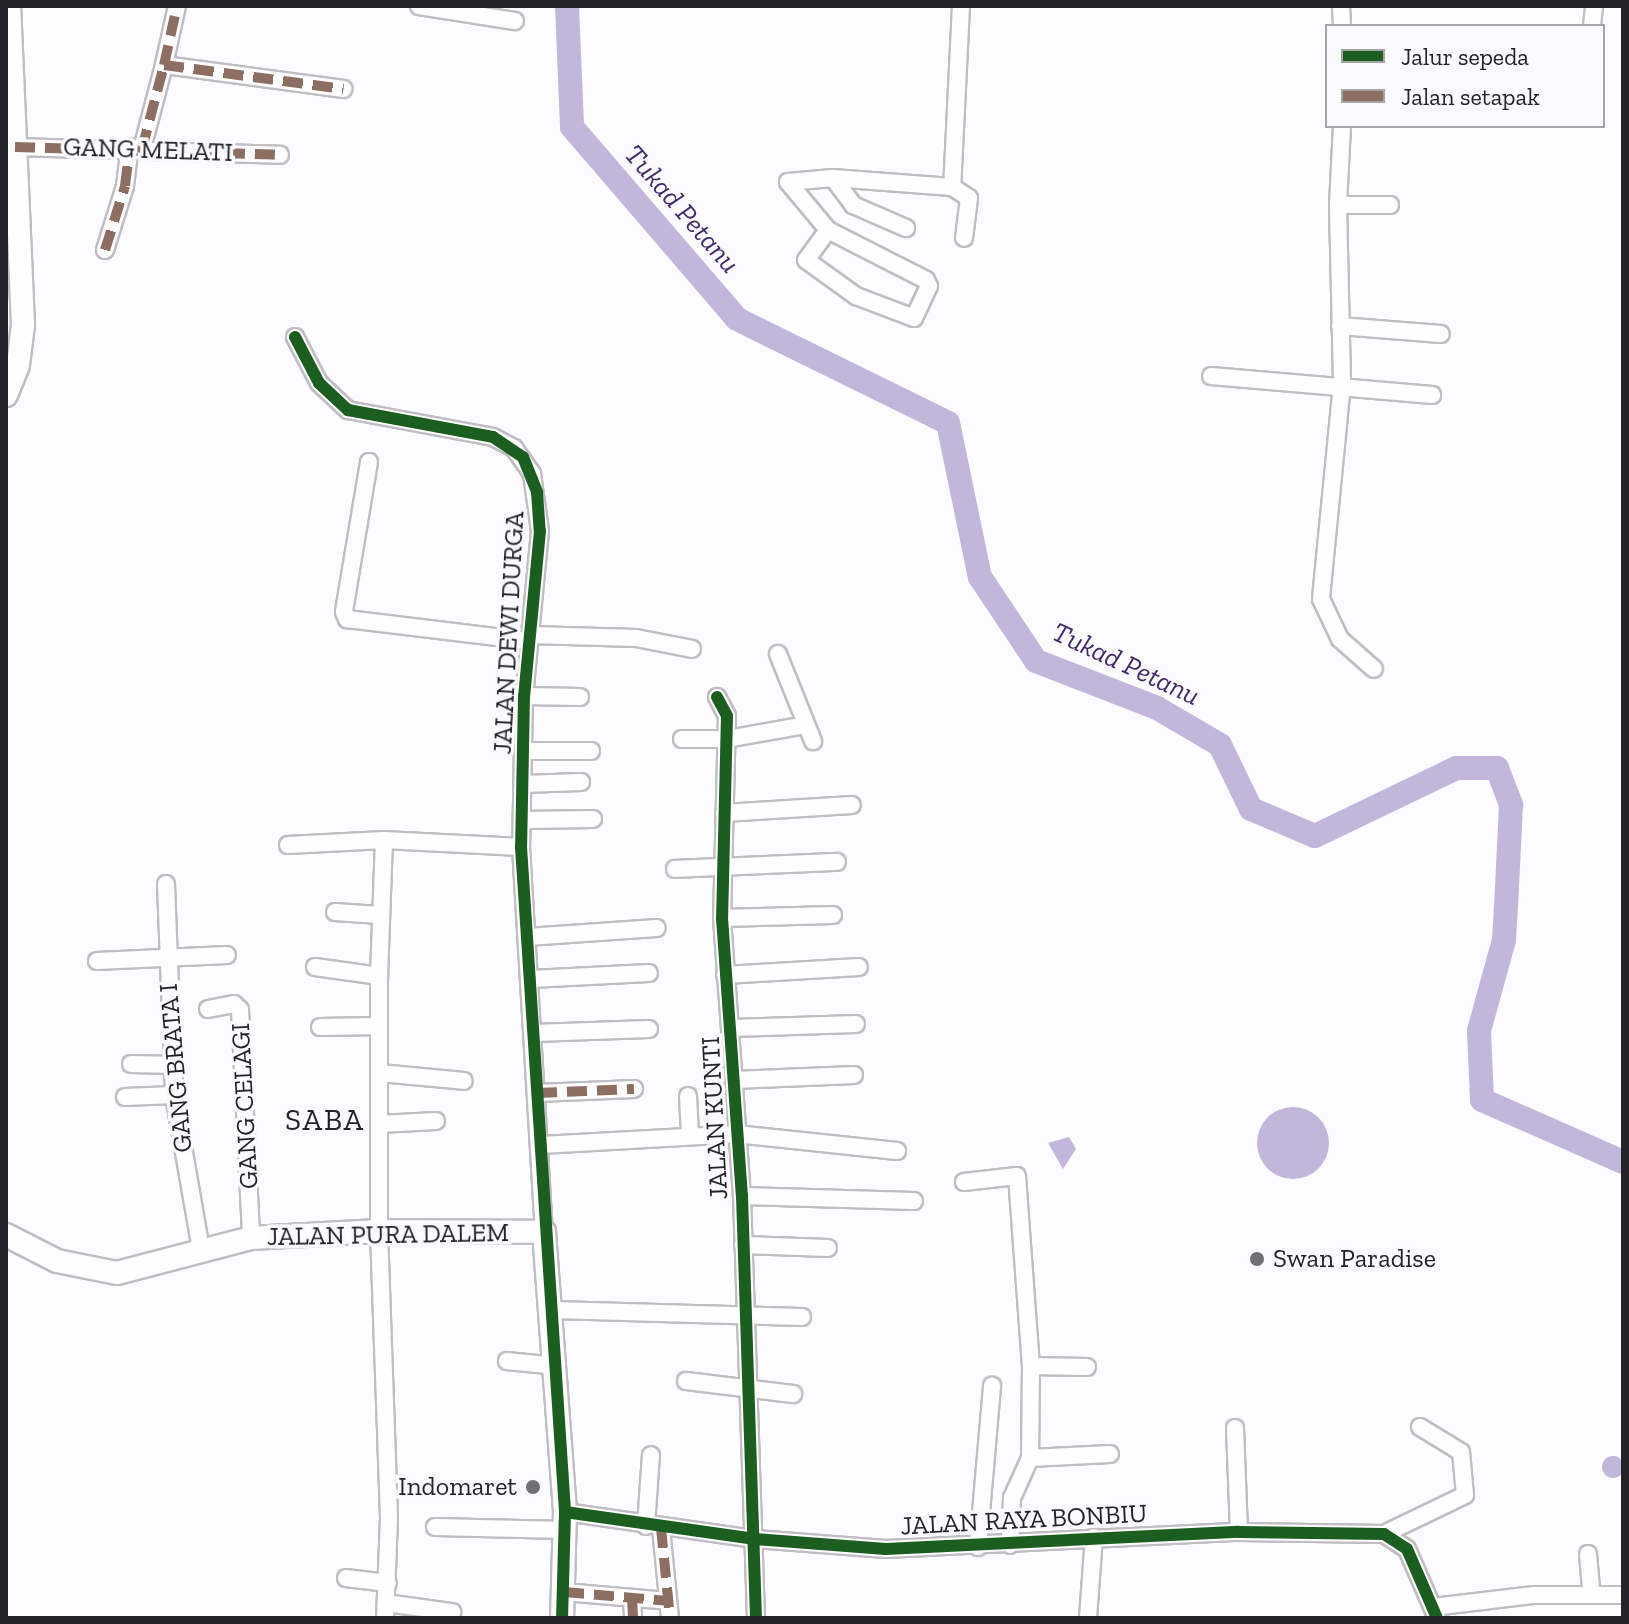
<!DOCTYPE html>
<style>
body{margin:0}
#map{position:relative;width:1629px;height:1624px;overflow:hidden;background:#fcfbfd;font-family:"Zilla Slab",serif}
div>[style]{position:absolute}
.water>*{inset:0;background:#c2b6db}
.round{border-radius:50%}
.river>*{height:24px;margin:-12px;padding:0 12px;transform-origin:12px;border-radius:12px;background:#c2b6db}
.roads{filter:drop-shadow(2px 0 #c0bec3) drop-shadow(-2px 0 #c0bec3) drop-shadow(0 2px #c0bec3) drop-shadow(0 -2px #c0bec3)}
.street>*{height:16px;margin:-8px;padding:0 8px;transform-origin:8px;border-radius:8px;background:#fffeff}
.secondary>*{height:22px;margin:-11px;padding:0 11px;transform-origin:11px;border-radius:11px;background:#fffeff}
.quiet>*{height:10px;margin-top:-5px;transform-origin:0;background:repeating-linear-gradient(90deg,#8d6e63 0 20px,transparent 0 30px)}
.cycleway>*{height:12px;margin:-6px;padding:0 6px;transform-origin:6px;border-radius:6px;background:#1b5e20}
.dots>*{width:22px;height:22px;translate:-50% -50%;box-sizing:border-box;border:4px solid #fbfafe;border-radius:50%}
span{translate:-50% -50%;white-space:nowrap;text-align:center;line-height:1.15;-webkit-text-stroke:7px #fbfafe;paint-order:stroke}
.street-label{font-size:26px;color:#25232a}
.poi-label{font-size:26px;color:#25232a}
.left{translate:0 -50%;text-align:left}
.right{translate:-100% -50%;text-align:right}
.water-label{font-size:28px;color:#422968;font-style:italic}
.quarter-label{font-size:30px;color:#25232a;letter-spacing:2px}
.frame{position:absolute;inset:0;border:8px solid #25232a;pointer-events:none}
.legend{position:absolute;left:1325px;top:24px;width:280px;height:104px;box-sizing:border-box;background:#fbfafe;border:2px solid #a5a4a9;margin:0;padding:10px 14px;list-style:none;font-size:24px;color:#25232a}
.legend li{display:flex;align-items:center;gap:16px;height:40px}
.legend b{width:40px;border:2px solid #a5a4a9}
</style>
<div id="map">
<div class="water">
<div class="round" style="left:1257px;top:1107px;width:72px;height:72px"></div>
<div style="clip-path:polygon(1069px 1137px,1076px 1149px,1063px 1169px,1048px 1143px)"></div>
<div class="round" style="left:1602px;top:1456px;width:22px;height:22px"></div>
</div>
<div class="river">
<div style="left:567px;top:6px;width:121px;rotate:87.6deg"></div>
<div style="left:572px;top:127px;width:253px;rotate:49.3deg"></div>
<div style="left:737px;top:319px;width:235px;rotate:26.2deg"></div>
<div style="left:948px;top:423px;width:157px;rotate:78.3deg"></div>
<div style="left:980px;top:577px;width:101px;rotate:56.3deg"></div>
<div style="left:1036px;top:661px;width:130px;rotate:21.2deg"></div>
<div style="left:1157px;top:708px;width:73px;rotate:30.4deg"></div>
<div style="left:1220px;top:745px;width:71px;rotate:64.2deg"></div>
<div style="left:1251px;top:809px;width:69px;rotate:22.9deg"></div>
<div style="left:1315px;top:836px;width:157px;rotate:-25.7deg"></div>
<div style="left:1456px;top:768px;width:41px"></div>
<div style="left:1497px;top:768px;width:40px;rotate:69deg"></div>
<div style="left:1511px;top:805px;width:83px;rotate:92.8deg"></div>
<div style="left:1507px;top:888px;width:52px;rotate:93.3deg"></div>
<div style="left:1504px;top:940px;width:94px;rotate:105.4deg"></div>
<div style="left:1479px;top:1031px;width:69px;rotate:87.5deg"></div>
<div style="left:1482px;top:1100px;width:154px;rotate:23.7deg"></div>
</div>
<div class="roads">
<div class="street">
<div style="left:419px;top:6px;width:97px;rotate:8.9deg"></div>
<div style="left:961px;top:6px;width:181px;rotate:92.8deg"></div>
<div style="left:952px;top:187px;width:20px;rotate:33deg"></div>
<div style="left:969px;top:198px;width:40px;rotate:97.1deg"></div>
<div style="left:1341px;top:6px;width:20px;rotate:87deg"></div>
<div style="left:1592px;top:26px;width:20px;rotate:-84deg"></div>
<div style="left:164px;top:65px;width:60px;rotate:-77.6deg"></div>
<div style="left:1342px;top:126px;width:79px;rotate:92.9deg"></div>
<div style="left:1338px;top:205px;width:179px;rotate:88.7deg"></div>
<div style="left:1342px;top:384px;width:216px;rotate:95.6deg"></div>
<div style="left:1321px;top:599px;width:44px;rotate:64.6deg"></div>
<div style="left:1340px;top:639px;width:45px;rotate:41.4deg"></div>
<div style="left:15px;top:147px;width:265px;rotate:1.7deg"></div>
<div style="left:142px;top:149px;width:87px;rotate:-75.3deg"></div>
<div style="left:164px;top:65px;width:181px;rotate:7.6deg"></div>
<div style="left:833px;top:178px;width:34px;rotate:53deg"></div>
<div style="left:853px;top:205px;width:58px;rotate:23.5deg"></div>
<div style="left:1338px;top:205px;width:52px"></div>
<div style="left:828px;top:230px;width:37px;rotate:126deg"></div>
<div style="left:806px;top:260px;width:62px;rotate:35.8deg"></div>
<div style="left:856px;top:296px;width:62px;rotate:20.8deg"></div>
<div style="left:914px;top:318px;width:35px;rotate:-65deg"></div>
<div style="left:929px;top:286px;width:7px;rotate:-117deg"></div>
<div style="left:926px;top:280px;width:110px;rotate:-153deg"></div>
<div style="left:828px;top:230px;width:62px;rotate:-129.8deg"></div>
<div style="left:788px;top:182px;width:45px;rotate:-5.1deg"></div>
<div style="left:833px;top:178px;width:119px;rotate:4.3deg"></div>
<div style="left:105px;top:250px;width:67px;rotate:-72.6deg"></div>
<div style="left:125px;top:186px;width:39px;rotate:-83deg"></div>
<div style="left:1340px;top:326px;width:101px;rotate:4.5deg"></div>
<div style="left:295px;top:337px;width:52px;rotate:62.4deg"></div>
<div style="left:319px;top:383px;width:40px;rotate:43deg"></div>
<div style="left:348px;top:410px;width:147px;rotate:10.5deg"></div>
<div style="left:493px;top:437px;width:24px;rotate:28deg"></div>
<div style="left:514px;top:448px;width:32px;rotate:55deg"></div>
<div style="left:532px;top:474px;width:58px;rotate:82deg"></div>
<div style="left:540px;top:531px;width:166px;rotate:95.5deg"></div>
<div style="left:524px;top:696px;width:151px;rotate:91.1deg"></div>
<div style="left:521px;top:847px;width:386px;rotate:86.6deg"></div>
<div style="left:1211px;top:376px;width:222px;rotate:4.9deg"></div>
<div style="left:369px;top:462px;width:152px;rotate:99.5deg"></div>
<div style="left:344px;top:612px;width:8px;rotate:67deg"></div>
<div style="left:347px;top:619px;width:184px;rotate:6.9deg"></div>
<div style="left:531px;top:635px;width:105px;rotate:1.6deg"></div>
<div style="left:636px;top:638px;width:57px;rotate:11.1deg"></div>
<div style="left:778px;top:654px;width:94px;rotate:68.1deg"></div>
<div style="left:524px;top:696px;width:56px;rotate:1deg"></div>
<div style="left:717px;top:697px;width:21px;rotate:62deg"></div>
<div style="left:727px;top:716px;width:202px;rotate:91.4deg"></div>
<div style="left:722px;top:918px;width:279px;rotate:85.9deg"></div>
<div style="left:742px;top:1196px;width:422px;rotate:88.1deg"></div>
<div style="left:682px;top:739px;width:45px"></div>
<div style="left:727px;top:739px;width:79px;rotate:-10.2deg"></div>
<div style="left:523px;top:751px;width:68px"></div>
<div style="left:523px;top:784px;width:58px;rotate:-2deg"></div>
<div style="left:724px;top:813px;width:128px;rotate:-3.6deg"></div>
<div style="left:523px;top:820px;width:70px;rotate:-0.8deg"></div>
<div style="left:384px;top:840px;width:136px;rotate:92.1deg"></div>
<div style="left:379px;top:976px;width:255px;rotate:90deg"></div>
<div style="left:379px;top:1231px;width:288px;rotate:88deg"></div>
<div style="left:389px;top:1519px;width:99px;rotate:92.3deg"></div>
<div style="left:288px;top:845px;width:96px;rotate:-3deg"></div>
<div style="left:384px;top:840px;width:137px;rotate:2.9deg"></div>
<div style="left:675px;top:869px;width:162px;rotate:-2.5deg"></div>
<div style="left:166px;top:884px;width:211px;rotate:87.8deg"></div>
<div style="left:174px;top:1095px;width:157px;rotate:80.1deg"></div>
<div style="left:335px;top:912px;width:45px;rotate:3.8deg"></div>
<div style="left:722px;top:918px;width:111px;rotate:-1.5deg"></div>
<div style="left:527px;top:937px;width:130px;rotate:-4deg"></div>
<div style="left:97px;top:961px;width:130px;rotate:-2.6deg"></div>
<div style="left:315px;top:967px;width:65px;rotate:8deg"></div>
<div style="left:725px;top:975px;width:134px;rotate:-3.4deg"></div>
<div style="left:531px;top:979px;width:118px;rotate:-2.9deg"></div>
<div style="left:208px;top:1009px;width:26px;rotate:-11deg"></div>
<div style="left:234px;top:1004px;width:8px;rotate:45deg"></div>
<div style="left:240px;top:1010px;width:228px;rotate:87.2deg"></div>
<div style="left:320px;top:1027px;width:59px;rotate:-1deg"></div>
<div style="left:732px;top:1028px;width:124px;rotate:-1.8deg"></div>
<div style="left:534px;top:1033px;width:115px;rotate:-2deg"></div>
<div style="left:131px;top:1064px;width:44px;rotate:1.3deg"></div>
<div style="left:380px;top:1073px;width:84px;rotate:5.4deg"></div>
<div style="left:734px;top:1080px;width:120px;rotate:-2.4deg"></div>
<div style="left:537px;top:1093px;width:97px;rotate:-2.4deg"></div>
<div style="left:688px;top:1096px;width:40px;rotate:87.1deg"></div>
<div style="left:125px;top:1097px;width:49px;rotate:-2.3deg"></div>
<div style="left:379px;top:1124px;width:57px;rotate:-3deg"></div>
<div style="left:541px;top:1145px;width:195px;rotate:-3.2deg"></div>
<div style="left:736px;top:1134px;width:162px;rotate:6deg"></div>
<div style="left:964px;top:1182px;width:53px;rotate:-6.5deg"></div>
<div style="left:1017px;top:1176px;width:191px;rotate:85.8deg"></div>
<div style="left:1031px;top:1366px;width:92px;rotate:90.6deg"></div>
<div style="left:1030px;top:1458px;width:44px;rotate:114.2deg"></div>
<div style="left:1012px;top:1498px;width:47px;rotate:92.4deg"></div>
<div style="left:742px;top:1196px;width:172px;rotate:1.7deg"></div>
<div style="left:743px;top:1245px;width:85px;rotate:2deg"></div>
<div style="left:553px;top:1310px;width:249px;rotate:1.6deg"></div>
<div style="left:507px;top:1361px;width:50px;rotate:5.7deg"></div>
<div style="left:1031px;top:1366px;width:56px;rotate:1deg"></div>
<div style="left:686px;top:1381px;width:108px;rotate:6.9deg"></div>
<div style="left:1235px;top:1428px;width:104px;rotate:87.8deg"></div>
<div style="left:1030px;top:1458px;width:80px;rotate:-2.9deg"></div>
<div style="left:565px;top:1512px;width:192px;rotate:8.1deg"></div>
<div style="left:755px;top:1539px;width:131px;rotate:4.4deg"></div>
<div style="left:886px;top:1549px;width:353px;rotate:-2.8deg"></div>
<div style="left:1239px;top:1532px;width:145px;rotate:0.8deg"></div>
<div style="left:1384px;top:1534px;width:27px;rotate:33deg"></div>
<div style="left:1407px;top:1549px;width:75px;rotate:66.5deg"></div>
<div style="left:646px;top:1526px;width:71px;rotate:-86deg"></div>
<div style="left:435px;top:1527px;width:130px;rotate:1.3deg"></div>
<div style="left:661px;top:1528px;width:90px;rotate:84.3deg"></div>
<div style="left:1384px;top:1534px;width:90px;rotate:-25.7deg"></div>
<div style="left:1465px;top:1495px;width:43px;rotate:-95.3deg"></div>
<div style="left:1461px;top:1452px;width:48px;rotate:-148.6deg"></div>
<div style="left:978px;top:1547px;width:162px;rotate:-85deg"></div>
<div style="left:1588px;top:1554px;width:37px;rotate:85deg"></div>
<div style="left:346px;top:1578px;width:42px;rotate:6.8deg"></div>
<div style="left:564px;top:1592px;width:104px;rotate:4.9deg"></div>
<div style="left:632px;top:1598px;width:20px;rotate:87deg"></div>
<div style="left:386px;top:1603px;width:67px;rotate:7.8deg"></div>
<div style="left:1433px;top:1607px;width:102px;rotate:-6.8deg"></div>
<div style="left:1534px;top:1595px;width:89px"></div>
<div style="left:1088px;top:1618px;width:81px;rotate:-85.8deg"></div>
</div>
<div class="secondary">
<div style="left:6px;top:395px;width:32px;rotate:-68deg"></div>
<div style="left:18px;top:365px;width:40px;rotate:-82.9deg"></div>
<div style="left:23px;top:325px;width:319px;rotate:-92.5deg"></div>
<div style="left:6px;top:1235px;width:57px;rotate:27deg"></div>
<div style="left:57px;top:1261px;width:61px;rotate:11.3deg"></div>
<div style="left:117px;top:1273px;width:138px;rotate:-14.6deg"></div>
<div style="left:251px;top:1238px;width:128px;rotate:-3.1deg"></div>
<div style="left:379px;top:1231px;width:165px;rotate:0.3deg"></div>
<div style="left:544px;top:1232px;width:281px;rotate:85.7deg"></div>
<div style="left:565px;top:1512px;width:106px;rotate:91.6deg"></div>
</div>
</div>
<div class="quiet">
<div style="left:164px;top:65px;width:60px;rotate:-77.6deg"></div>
<div style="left:15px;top:147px;width:265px;rotate:1.7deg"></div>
<div style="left:142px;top:149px;width:87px;rotate:-75.3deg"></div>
<div style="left:164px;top:65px;width:181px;rotate:7.6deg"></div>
<div style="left:105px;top:250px;width:67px;rotate:-72.6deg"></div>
<div style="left:125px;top:186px;width:39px;rotate:-83deg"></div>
<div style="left:537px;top:1093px;width:97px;rotate:-2.4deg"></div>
<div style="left:661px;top:1528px;width:90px;rotate:84.3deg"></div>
<div style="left:564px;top:1592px;width:104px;rotate:4.9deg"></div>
<div style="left:632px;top:1598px;width:20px;rotate:87deg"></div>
</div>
<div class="cycleway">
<div style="left:295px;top:337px;width:52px;rotate:62.4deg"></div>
<div style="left:319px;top:383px;width:40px;rotate:43deg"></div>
<div style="left:348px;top:410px;width:147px;rotate:10.5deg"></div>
<div style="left:493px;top:437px;width:36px;rotate:34deg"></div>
<div style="left:523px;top:457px;width:38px;rotate:68deg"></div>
<div style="left:537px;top:492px;width:39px;rotate:86deg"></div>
<div style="left:540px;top:531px;width:166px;rotate:95.5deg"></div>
<div style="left:524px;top:696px;width:151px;rotate:91.1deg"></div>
<div style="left:521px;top:847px;width:666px;rotate:86.21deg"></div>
<div style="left:565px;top:1512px;width:106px;rotate:91.6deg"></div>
<div style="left:717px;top:697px;width:21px;rotate:62deg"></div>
<div style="left:727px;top:716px;width:202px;rotate:91.4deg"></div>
<div style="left:722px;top:918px;width:279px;rotate:85.9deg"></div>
<div style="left:742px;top:1196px;width:422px;rotate:88.1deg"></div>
<div style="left:565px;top:1512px;width:192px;rotate:8.1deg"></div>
<div style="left:755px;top:1539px;width:131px;rotate:4.4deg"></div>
<div style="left:886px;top:1549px;width:353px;rotate:-2.8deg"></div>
<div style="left:1239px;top:1532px;width:145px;rotate:0.8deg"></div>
<div style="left:1384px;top:1534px;width:27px;rotate:33deg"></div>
<div style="left:1407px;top:1549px;width:75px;rotate:66.5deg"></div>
</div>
<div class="dots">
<div style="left:1257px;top:1259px;background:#706f74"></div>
<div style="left:533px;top:1487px;background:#706f74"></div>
</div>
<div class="street-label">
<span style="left:148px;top:150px;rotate:2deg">GANG MELATI</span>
<span style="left:509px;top:633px;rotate:-87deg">JALAN DEWI DURGA</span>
<span style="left:176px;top:1068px;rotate:-95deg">GANG BRATA I</span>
<span style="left:245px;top:1106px;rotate:-93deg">GANG CELAGI</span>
<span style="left:715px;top:1118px;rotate:-93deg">JALAN KUNTI</span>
<span style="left:388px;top:1235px;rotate:-1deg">JALAN PURA DALEM</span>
<span style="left:1024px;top:1520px;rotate:-3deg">JALAN RAYA BONBIU</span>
</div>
<div class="poi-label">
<span class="left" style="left:1273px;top:1259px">Swan Paradise</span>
<span class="right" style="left:517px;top:1487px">Indomaret</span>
</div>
<div class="water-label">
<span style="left:682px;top:209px;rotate:49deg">Tukad Petanu</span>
<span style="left:1126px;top:664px;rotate:25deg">Tukad Petanu</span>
</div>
<div class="quarter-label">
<span style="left:325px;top:1120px">SABA</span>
</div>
<div class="frame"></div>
<ul class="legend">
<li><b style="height:10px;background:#1b5e20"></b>Jalur sepeda</li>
<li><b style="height:10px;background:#8d6e63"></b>Jalan setapak</li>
</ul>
</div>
